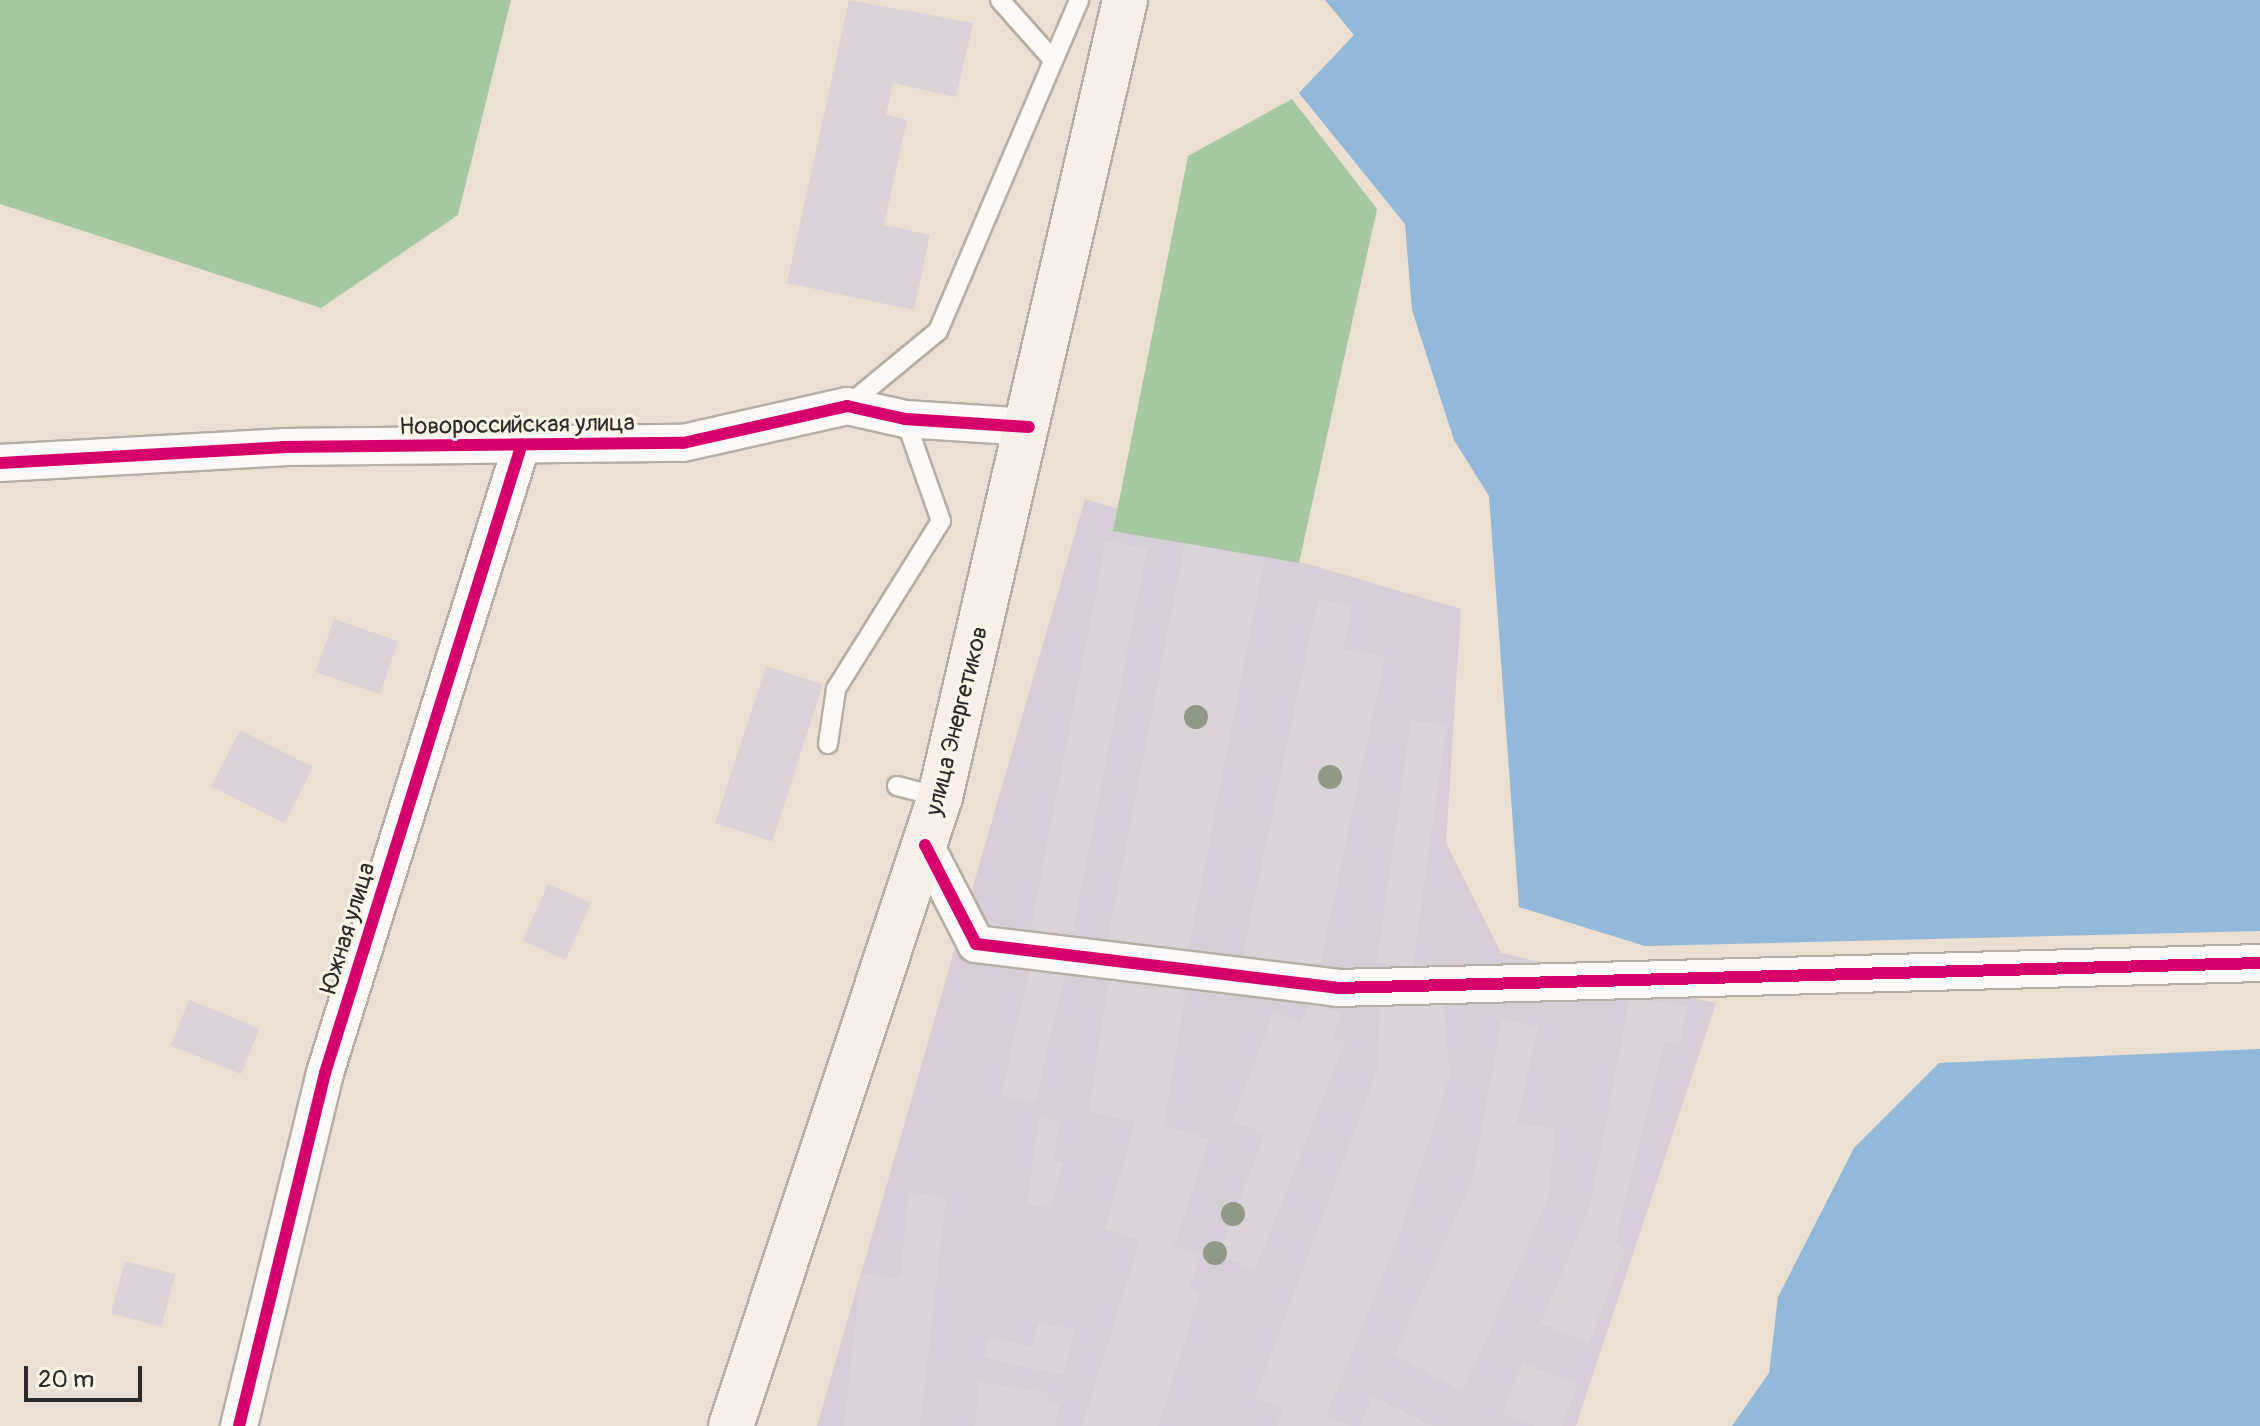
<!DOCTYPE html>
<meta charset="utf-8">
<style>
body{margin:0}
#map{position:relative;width:2260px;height:1426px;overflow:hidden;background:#eadfd0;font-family:Pangolin,sans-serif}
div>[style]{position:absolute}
.industrial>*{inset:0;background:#d6ced6}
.forest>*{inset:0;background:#a5c8a2}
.water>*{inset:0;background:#92b8da}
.building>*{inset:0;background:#dad3d7;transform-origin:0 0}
.roads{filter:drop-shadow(2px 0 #b4aea4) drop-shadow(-2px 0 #b4aea4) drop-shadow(0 2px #b4aea4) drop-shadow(0 -2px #b4aea4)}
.service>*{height:18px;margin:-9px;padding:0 9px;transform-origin:9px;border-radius:9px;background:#fcfaf8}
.minor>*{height:36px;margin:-18px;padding:0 18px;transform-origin:18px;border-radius:18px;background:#fcfaf8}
.secondary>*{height:44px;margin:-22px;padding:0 22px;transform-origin:22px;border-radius:22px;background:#f5f0ea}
.cycleway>*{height:12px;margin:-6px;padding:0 6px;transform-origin:6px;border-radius:6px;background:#d6006c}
.trees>*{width:24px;height:24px;margin:-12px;border-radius:50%;background:#909886}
span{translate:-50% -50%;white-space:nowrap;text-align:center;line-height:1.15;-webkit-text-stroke:6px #fcf5e5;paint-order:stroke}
.street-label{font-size:24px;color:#2b2b2b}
.scale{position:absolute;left:24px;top:1366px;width:118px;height:36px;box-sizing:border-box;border:4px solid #2b2b2b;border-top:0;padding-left:10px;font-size:24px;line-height:28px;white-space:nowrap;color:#2b2b2b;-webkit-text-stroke:6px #fcf5e5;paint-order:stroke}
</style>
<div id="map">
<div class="industrial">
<div style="clip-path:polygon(1085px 499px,1461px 609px,1446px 843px,1501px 953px,1716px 1003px,1576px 1426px,817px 1426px)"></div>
</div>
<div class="forest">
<div style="clip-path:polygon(0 0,511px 0,458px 215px,321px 308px,0 204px)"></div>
<div style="clip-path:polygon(1292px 99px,1377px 209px,1299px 563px,1113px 531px,1188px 156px)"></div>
</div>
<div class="water">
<div style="clip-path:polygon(1325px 0,2260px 0,2260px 931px,1645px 946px,1519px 907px,1489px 496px,1454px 440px,1412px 310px,1405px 224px,1299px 93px,1354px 35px)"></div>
<div style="clip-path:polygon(2260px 1049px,2260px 1426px,1732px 1426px,1769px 1373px,1778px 1297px,1854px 1148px,1939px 1063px)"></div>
</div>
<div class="building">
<div style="clip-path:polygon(849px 0,973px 23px,956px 97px,893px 83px,886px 115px,907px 120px,884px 225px,930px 235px,914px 310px,787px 283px)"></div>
<div style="left:1106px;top:541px;width:42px;height:400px;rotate:11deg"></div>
<div style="left:1185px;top:543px;width:81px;height:410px;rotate:11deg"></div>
<div style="clip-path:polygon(1318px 599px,1352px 606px,1343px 649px,1385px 657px,1318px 974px,1242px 958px)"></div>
<div style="left:334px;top:619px;width:68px;height:56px;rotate:19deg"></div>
<div style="left:766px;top:666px;width:60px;height:165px;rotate:18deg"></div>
<div style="left:1411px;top:720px;width:36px;height:245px;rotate:8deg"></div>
<div style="left:240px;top:730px;width:82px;height:63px;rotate:27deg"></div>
<div style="left:548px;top:884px;width:47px;height:62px;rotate:24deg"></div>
<div style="left:1031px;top:965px;width:35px;height:133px;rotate:13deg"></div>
<div style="clip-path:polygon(1110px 972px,1186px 989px,1164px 1125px,1209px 1139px,1174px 1246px,1201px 1255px,1189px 1289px,1200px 1293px,1158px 1426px,1082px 1426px,1140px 1241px,1105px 1229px,1135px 1122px,1089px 1111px)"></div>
<div style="clip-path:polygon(1630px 997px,1687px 1007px,1680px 1044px,1664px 1041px,1615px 1244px,1625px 1249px,1589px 1343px,1541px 1323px,1590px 1206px)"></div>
<div style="clip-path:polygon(1380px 999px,1443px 999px,1450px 1075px,1398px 1238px,1326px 1416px,1351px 1426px,1277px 1426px,1284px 1407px,1255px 1398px,1378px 1068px)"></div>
<div style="left:189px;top:1000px;width:76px;height:49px;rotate:22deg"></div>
<div style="clip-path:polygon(1310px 1001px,1342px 1014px,1333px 1037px,1345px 1042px,1255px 1270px,1218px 1255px,1265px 1134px,1232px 1121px,1274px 1012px,1301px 1023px)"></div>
<div style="clip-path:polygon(1502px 1020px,1538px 1026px,1517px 1123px,1555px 1129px,1548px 1199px,1463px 1391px,1394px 1355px,1472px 1181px)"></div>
<div style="clip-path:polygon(1039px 1118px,1060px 1122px,1053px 1161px,1063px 1163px,1050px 1208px,1027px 1204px)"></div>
<div style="clip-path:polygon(909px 1192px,946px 1197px,920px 1426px,844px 1426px,861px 1274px,900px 1278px)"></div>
<div style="left:125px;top:1261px;width:52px;height:54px;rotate:15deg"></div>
<div style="clip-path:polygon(1038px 1322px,1074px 1330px,1064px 1375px,984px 1358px,988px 1337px,1032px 1347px)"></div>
<div style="clip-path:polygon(1523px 1363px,1578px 1385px,1561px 1426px,1535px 1426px,1502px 1413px)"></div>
<div style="clip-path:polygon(979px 1382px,1049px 1393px,1048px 1403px,1059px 1403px,1056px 1426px,975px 1426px)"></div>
<div style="clip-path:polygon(1373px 1397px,1433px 1426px,1360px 1426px)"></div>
</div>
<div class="roads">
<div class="service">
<div style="left:1000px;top:0;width:80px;rotate:48.5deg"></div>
<div style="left:847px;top:406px;width:118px;rotate:-39.5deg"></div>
<div style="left:938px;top:331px;width:360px;rotate:-66.9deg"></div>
<div style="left:828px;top:744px;width:56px;rotate:-81.7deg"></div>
<div style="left:836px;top:689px;width:198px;rotate:-58deg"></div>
<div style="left:941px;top:521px;width:108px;rotate:-109.4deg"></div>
<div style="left:897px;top:786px;width:44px;rotate:14.3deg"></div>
</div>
<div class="minor">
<div style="left:0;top:463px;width:283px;rotate:-3.2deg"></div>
<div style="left:283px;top:447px;width:400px;rotate:-0.6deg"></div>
<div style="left:683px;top:443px;width:168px;rotate:-12.7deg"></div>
<div style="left:847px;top:406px;width:59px;rotate:12.6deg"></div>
<div style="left:905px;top:419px;width:124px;rotate:3.7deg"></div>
<div style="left:925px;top:845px;width:111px;rotate:62.7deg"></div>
<div style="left:976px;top:944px;width:364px;rotate:6.9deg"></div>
<div style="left:1337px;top:988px;width:923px;rotate:-1.55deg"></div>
<div style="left:239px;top:1426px;width:363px;rotate:-76.3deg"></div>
<div style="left:325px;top:1073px;width:653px;rotate:-72.62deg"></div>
</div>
<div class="secondary">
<div style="left:731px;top:1426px;width:663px;rotate:-71.62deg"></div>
<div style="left:940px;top:797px;width:818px;rotate:-76.93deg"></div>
</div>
</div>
<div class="cycleway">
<div style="left:0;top:463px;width:283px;rotate:-3.2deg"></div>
<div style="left:283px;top:447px;width:400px;rotate:-0.6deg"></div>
<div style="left:683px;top:443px;width:168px;rotate:-12.7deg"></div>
<div style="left:847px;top:406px;width:59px;rotate:12.6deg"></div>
<div style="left:905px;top:419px;width:124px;rotate:3.7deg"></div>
<div style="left:925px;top:845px;width:111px;rotate:62.7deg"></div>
<div style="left:976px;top:944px;width:364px;rotate:6.9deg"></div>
<div style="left:1337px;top:988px;width:923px;rotate:-1.55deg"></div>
<div style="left:239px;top:1426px;width:363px;rotate:-76.3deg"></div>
<div style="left:325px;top:1073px;width:653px;rotate:-72.62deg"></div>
</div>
<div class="trees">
<div style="left:1196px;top:717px"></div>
<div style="left:1330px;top:777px"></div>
<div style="left:1233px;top:1214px"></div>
<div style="left:1215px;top:1253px"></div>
</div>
<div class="street-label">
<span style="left:517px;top:425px;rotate:-1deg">Новороссийская улица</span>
<span style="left:957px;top:721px;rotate:-76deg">улица Энергетиков</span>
<span style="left:348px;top:928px;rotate:-73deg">Южная улица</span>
</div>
<div class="scale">20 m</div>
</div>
